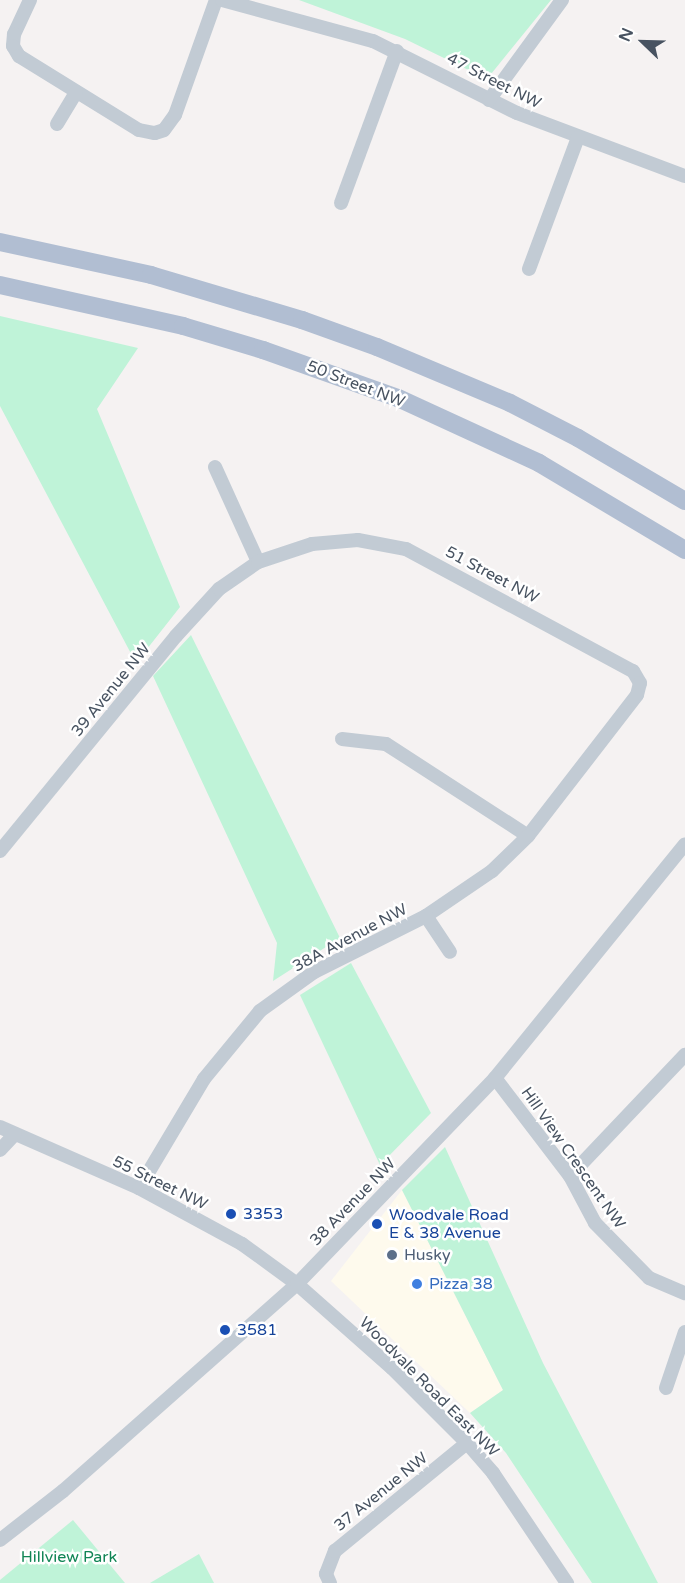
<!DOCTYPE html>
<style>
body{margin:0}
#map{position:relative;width:685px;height:1583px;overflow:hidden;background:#f5f2f2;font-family:"Varela Round",sans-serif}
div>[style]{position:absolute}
.commercial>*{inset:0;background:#fefaed}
.green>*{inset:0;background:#bff3d8}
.minor>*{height:14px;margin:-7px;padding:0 7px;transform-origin:7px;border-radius:7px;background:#c2cbd4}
.major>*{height:18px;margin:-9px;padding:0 9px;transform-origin:9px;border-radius:9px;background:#b1bed2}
.dots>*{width:16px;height:16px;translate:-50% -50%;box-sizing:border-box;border:3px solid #fff;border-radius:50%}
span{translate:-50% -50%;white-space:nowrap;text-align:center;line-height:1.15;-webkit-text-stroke:5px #fff;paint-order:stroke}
.street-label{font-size:16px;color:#485361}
.transit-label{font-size:16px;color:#164399}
.left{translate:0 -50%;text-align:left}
.service-label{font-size:16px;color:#4e5e75}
.shop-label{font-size:16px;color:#366cbe}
.park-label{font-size:16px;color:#118555}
.north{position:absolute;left:613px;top:12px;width:60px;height:60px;-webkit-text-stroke:4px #fff;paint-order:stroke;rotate:293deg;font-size:16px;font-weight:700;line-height:24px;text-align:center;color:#485361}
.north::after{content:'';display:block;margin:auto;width:21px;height:27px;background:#485361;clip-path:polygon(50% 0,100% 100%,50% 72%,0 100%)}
</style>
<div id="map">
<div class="commercial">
<div style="clip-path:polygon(402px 1190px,503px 1390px,470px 1413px,331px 1281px)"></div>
</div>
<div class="green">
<div style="clip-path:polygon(299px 0,551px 0,487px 79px,405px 39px)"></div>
<div style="clip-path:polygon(0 316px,138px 348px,97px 409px,180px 607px,136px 663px,0 406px)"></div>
<div style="clip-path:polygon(191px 635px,340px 938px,273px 981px,277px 943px,153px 676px)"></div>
<div style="clip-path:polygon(351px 963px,431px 1113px,380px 1165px,300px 995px)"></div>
<div style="clip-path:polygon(445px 1147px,543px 1363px,658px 1583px,592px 1583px,506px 1453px,470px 1413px,503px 1390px,402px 1190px)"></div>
<div style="clip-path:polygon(73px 1520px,125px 1583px,0 1583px,0 1580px)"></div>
<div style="clip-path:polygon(199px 1554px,214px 1583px,150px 1583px)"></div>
</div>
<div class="minor">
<div style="left:30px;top:0;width:38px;rotate:115deg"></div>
<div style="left:14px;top:34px;width:12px;rotate:95deg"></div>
<div style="left:13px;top:46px;width:12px;rotate:59deg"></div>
<div style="left:19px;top:56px;width:141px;rotate:31.7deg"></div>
<div style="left:139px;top:130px;width:16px;rotate:11deg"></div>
<div style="left:155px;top:133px;width:9px;rotate:-18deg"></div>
<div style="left:164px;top:130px;width:19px;rotate:-54deg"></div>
<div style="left:175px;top:115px;width:122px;rotate:-70.4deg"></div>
<div style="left:222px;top:0;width:156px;rotate:15.2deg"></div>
<div style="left:373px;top:41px;width:161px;rotate:26.6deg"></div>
<div style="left:517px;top:113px;width:179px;rotate:20.6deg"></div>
<div style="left:489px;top:100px;width:124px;rotate:-53.9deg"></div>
<div style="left:57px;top:124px;width:37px;rotate:-59deg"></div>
<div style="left:341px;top:203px;width:162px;rotate:-69.8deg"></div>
<div style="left:529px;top:269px;width:141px;rotate:-69.6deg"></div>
<div style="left:215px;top:467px;width:104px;rotate:65.6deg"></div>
<div style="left:342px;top:739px;width:44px;rotate:6.5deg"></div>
<div style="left:386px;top:744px;width:169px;rotate:32.9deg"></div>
<div style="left:0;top:851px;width:278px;rotate:-50.7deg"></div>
<div style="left:176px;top:636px;width:64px;rotate:-47.5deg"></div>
<div style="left:219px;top:589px;width:47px;rotate:-34.7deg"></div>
<div style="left:258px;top:562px;width:57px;rotate:-18.4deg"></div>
<div style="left:312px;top:544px;width:46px;rotate:-5deg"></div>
<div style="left:358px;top:540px;width:49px;rotate:10.6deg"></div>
<div style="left:406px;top:549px;width:258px;rotate:28.3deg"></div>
<div style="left:633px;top:671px;width:14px;rotate:60deg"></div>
<div style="left:640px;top:683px;width:12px;rotate:104deg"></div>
<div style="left:637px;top:695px;width:178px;rotate:127.7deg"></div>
<div style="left:528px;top:836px;width:50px;rotate:135.8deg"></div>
<div style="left:492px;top:871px;width:80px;rotate:145.7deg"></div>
<div style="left:426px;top:916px;width:125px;rotate:153.4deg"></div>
<div style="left:314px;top:972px;width:67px;rotate:144.2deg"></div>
<div style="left:260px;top:1011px;width:88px;rotate:129.5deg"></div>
<div style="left:204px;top:1079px;width:127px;rotate:120.8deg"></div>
<div style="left:426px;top:916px;width:43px;rotate:56.3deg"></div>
<div style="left:495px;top:1078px;width:123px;rotate:52.6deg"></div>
<div style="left:570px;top:1176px;width:53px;rotate:62deg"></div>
<div style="left:595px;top:1223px;width:77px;rotate:45.5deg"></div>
<div style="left:649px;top:1278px;width:39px;rotate:23deg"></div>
<div style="left:0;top:1127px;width:152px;rotate:23.7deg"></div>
<div style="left:139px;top:1188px;width:117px;rotate:28.5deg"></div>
<div style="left:242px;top:1244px;width:68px;rotate:36deg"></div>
<div style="left:297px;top:1284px;width:127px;rotate:41.5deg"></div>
<div style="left:392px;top:1368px;width:106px;rotate:45deg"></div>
<div style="left:467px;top:1443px;width:40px;rotate:49deg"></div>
<div style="left:493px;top:1473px;width:133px;rotate:56.1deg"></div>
<div style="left:0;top:1150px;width:22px;rotate:-47deg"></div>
<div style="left:570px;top:1176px;width:167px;rotate:-46.5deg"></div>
<div style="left:666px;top:1388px;width:59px;rotate:-71.3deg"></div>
<div style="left:0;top:1540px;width:80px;rotate:-37.9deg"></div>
<div style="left:63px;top:1491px;width:312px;rotate:-41.5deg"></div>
<div style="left:297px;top:1284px;width:286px;rotate:-46.1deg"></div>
<div style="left:495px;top:1078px;width:301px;rotate:-50.9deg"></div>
<div style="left:330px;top:1583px;width:10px;rotate:-114deg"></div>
<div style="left:326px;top:1574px;width:25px;rotate:-69deg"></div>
<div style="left:335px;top:1551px;width:171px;rotate:-39.3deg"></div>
</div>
<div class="major">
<div style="left:0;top:242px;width:155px;rotate:12.3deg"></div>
<div style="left:151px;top:275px;width:158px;rotate:16.6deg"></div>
<div style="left:302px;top:320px;width:80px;rotate:19.8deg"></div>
<div style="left:377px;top:347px;width:144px;rotate:22.8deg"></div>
<div style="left:510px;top:403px;width:76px;rotate:27.2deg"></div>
<div style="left:578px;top:438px;width:124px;rotate:30.5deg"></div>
<div style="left:0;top:285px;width:188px;rotate:12.6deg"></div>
<div style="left:183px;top:326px;width:84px;rotate:16.7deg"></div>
<div style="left:263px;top:350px;width:143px;rotate:19.6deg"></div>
<div style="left:398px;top:398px;width:155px;rotate:24.7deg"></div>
<div style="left:539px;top:463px;width:170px;rotate:30.8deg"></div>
</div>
<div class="dots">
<div style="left:231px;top:1214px;background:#1a4fb4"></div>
<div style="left:377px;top:1224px;background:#1a4fb4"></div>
<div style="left:392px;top:1255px;background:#5c6f8a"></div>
<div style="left:417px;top:1284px;background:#3f7fe0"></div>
<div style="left:225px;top:1330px;background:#1a4fb4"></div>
</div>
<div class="street-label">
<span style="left:494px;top:81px;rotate:27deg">47 Street NW</span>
<span style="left:356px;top:384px;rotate:21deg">50 Street NW</span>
<span style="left:492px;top:575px;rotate:28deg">51 Street NW</span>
<span style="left:111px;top:690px;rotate:-51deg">39 Avenue NW</span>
<span style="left:350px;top:938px;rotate:-28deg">38A Avenue NW</span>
<span style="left:573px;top:1158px;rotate:55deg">Hill View Crescent NW</span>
<span style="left:160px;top:1183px;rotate:26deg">55 Street NW</span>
<span style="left:353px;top:1202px;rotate:-46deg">38 Avenue NW</span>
<span style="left:429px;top:1387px;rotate:45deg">Woodvale Road East NW</span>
<span style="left:381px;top:1492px;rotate:-39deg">37 Avenue NW</span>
</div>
<div class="transit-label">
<span class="left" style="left:243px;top:1214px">3353</span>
<span class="left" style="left:389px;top:1224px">Woodvale Road<br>E &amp; 38 Avenue</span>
<span class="left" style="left:237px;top:1330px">3581</span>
</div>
<div class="service-label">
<span class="left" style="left:404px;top:1255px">Husky</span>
</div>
<div class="shop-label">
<span class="left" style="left:429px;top:1284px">Pizza 38</span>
</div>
<div class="park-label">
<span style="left:69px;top:1557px">Hillview Park</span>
</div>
<div class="north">N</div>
</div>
